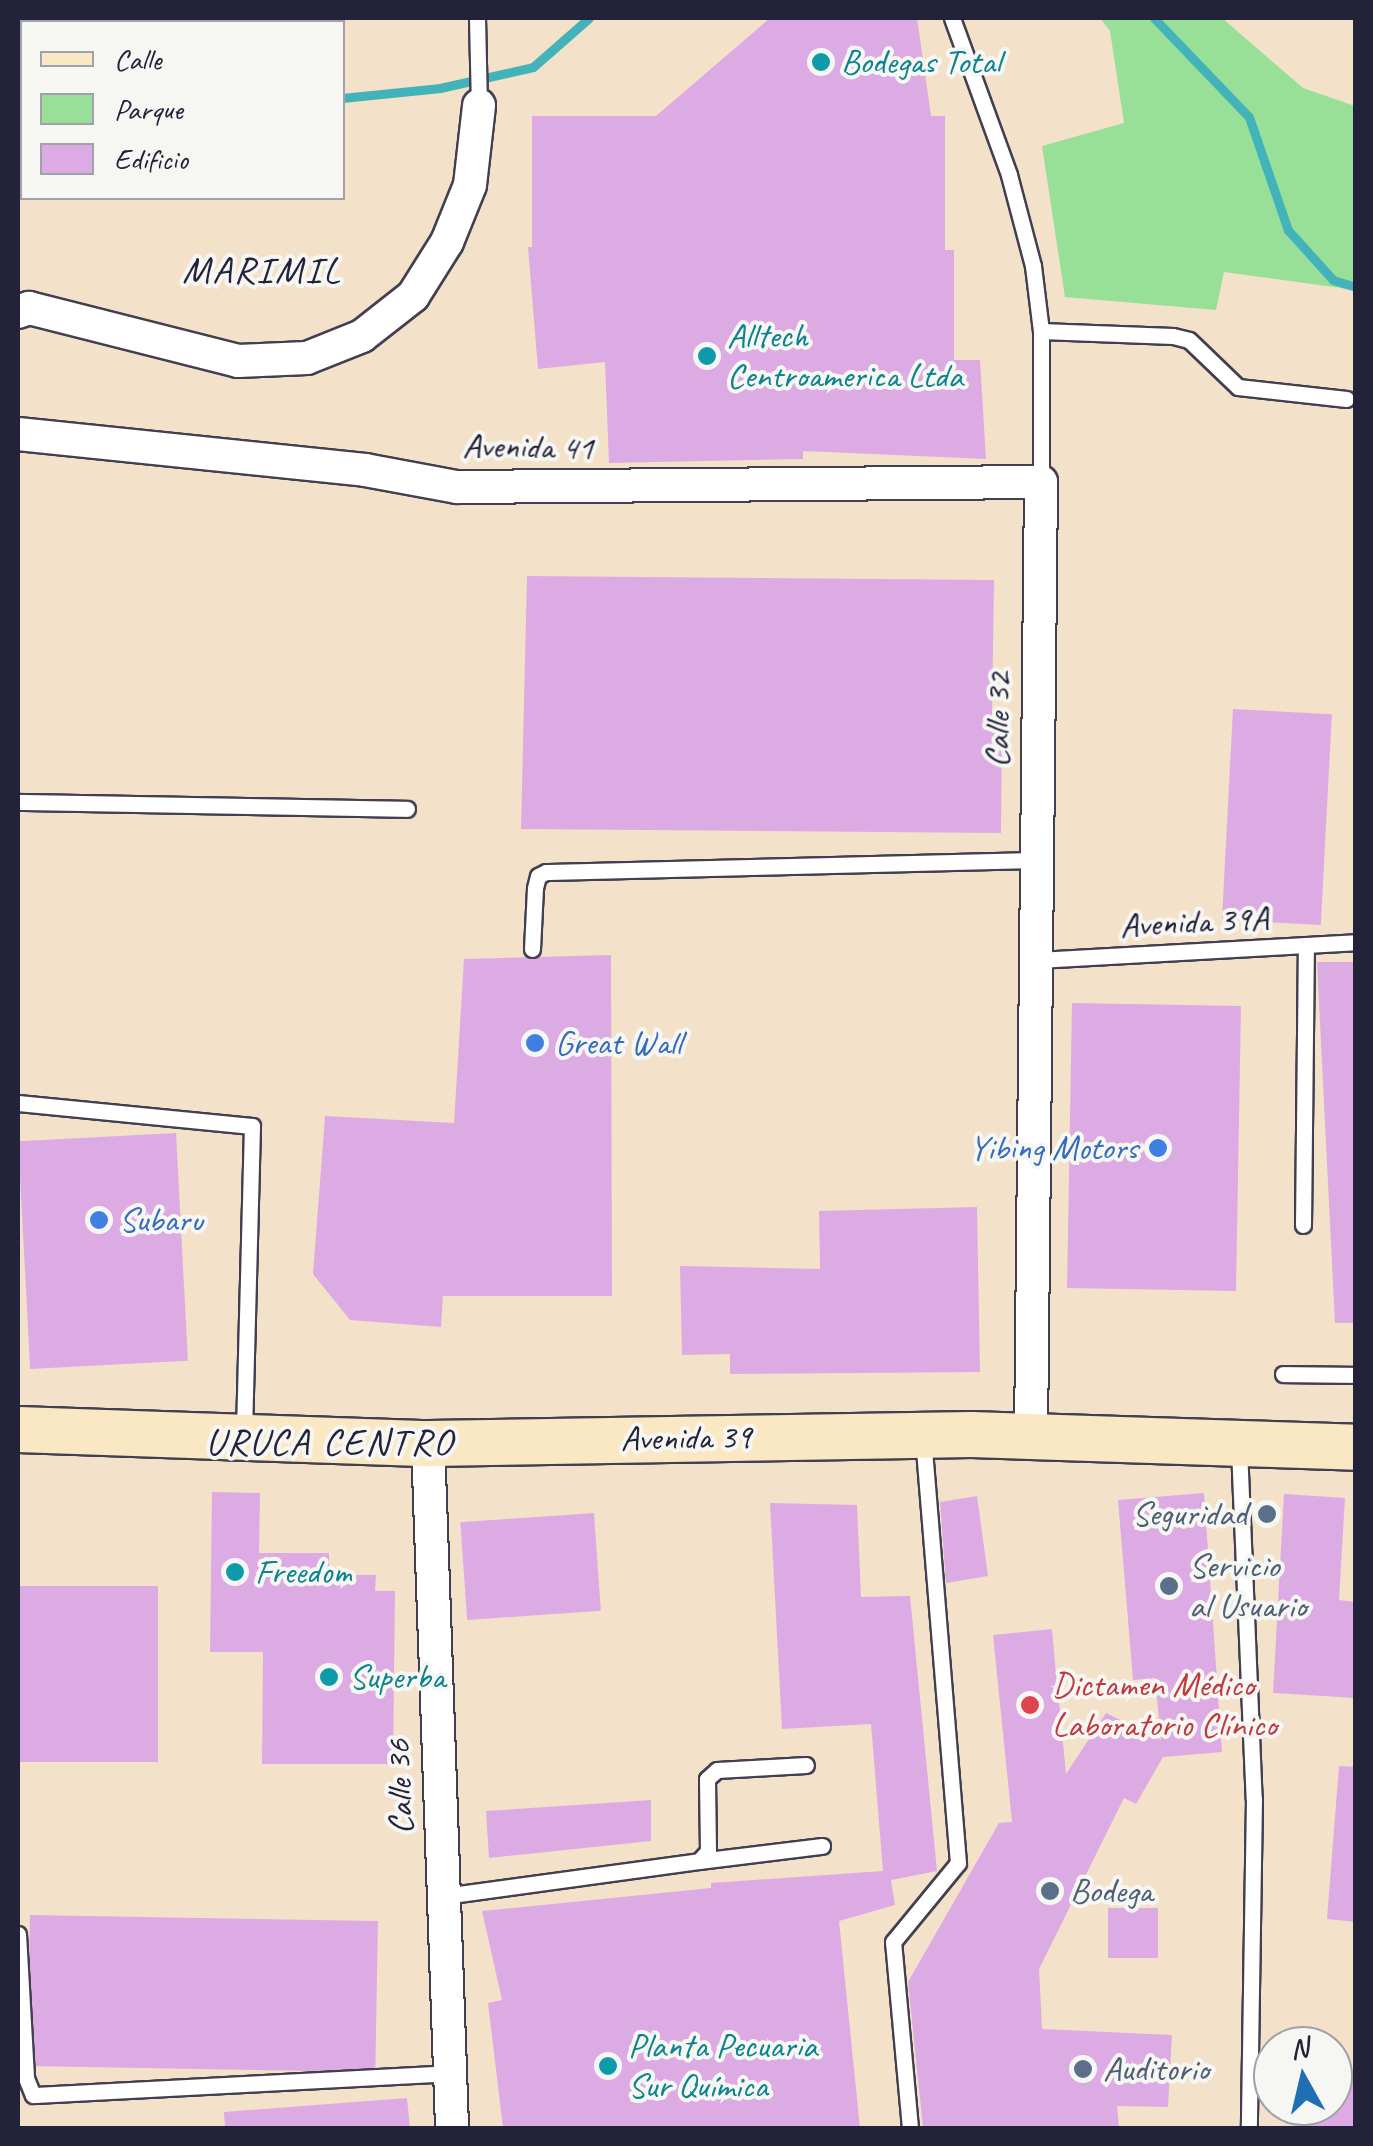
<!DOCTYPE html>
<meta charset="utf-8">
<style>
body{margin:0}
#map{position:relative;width:1373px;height:2146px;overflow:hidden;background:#f4e1c9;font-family:Caveat,sans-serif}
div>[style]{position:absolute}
.green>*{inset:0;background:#98df98}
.stream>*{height:9px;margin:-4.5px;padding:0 4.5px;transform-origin:4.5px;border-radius:4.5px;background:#43b3ba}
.building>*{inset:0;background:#ddabe4;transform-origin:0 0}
.roads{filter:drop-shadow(2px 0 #423f50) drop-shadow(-2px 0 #423f50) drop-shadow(0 2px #423f50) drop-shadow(0 -2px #423f50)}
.service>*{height:15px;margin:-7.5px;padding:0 7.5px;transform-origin:7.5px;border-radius:7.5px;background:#fff}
.minor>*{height:32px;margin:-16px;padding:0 16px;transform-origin:16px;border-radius:16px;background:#fff}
.secondary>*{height:45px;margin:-22.5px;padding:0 22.5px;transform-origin:22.5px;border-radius:22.5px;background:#fae7c3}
.dots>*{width:28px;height:28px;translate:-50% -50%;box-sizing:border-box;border:5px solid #f6f6f2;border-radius:50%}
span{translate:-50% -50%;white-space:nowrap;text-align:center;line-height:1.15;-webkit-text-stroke:8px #f6f6f2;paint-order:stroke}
.culture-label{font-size:35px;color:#0d838f}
.left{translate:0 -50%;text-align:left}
.street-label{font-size:35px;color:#22223b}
.shop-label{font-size:35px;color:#366cbe}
.right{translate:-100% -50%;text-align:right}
.service-label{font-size:35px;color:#4e5e75}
.health-label{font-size:35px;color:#be3a42}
.neighbourhood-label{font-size:38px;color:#22223b;letter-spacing:2.5px}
.frame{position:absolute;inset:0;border:20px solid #22223b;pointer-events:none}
.legend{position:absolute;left:20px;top:20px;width:325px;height:180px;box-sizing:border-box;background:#f6f6f2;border:2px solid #a1a1a9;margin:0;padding:12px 18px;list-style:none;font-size:30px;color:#22223b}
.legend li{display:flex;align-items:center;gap:20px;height:50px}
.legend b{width:50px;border:2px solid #a1a1a9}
.north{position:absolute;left:1253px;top:2026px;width:100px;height:100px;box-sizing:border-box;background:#f6f6f2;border:2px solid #a1a1a9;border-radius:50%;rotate:352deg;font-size:28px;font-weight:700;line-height:40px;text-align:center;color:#22223b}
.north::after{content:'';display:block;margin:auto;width:35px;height:45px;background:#1f6fb2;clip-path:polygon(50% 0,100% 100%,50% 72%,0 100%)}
</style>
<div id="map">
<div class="green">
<div style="clip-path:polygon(1100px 18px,1222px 18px,1303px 88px,1355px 106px,1355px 290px,1224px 272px,1216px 310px,1065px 297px,1042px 146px,1124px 123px,1110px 31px)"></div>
</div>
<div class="stream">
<div style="left:1154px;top:18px;width:137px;rotate:46.2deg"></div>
<div style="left:1249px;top:117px;width:120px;rotate:71deg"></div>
<div style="left:1288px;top:230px;width:67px;rotate:48deg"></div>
<div style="left:1333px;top:280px;width:24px;rotate:17deg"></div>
<div style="left:342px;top:98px;width:99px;rotate:-5.8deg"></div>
<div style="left:440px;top:88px;width:95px;rotate:-12.7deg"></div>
<div style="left:533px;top:67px;width:74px;rotate:-41.2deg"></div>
<div style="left:18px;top:172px;width:4px"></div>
</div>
<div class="building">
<div style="clip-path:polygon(770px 18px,917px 18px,931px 116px,945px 116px,945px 250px,954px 250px,954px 360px,980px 360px,986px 459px,803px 451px,803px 459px,609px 463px,605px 362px,538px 369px,528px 247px,532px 247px,532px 116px,656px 116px)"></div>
<div style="clip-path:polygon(527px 576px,994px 580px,992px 717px,1002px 717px,1001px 833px,521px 829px)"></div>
<div style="left:1233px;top:709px;width:99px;height:211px;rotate:3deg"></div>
<div style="clip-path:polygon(611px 955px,612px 1296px,443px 1296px,441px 1327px,350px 1320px,313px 1274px,325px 1116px,454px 1123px,464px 959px)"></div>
<div style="clip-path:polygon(1317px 962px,1356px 962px,1356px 1323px,1335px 1323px)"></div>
<div style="left:1072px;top:1003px;width:169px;height:285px;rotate:1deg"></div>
<div style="left:176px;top:1133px;width:228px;height:158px;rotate:87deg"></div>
<div style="clip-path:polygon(977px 1207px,980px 1372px,730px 1374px,730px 1354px,682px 1355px,680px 1266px,820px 1269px,819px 1211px)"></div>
<div style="clip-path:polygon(212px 1492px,260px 1493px,259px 1553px,329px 1553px,329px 1575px,376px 1575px,375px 1591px,395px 1591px,393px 1764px,262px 1764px,263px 1652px,210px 1652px)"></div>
<div style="clip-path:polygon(1204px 1493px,1222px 1752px,1163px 1757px,1136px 1804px,1124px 1798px,1039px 1969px,1042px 2029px,1172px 2035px,1168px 2107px,1117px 2106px,1119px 2128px,923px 2128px,908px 1982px,999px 1823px,1012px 1822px,993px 1635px,1052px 1629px,1057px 1686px,1050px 1686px,1058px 1690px,1066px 1774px,1106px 1713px,1161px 1740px,1155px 1678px,1133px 1680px,1118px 1500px)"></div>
<div style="clip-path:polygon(1284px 1494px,1345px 1498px,1339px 1600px,1356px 1602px,1356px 1698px,1273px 1693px)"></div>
<div style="clip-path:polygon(977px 1496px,988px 1576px,946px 1583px,940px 1502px)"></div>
<div style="clip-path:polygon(770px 1503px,857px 1505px,861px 1597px,910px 1596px,937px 1871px,891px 1880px,895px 1905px,839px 1921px,860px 2128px,503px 2128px,488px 2003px,502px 2000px,482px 1911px,711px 1888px,711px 1883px,883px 1871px,871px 1724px,782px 1729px)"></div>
<div style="left:594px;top:1513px;width:98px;height:134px;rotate:86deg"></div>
<div style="left:18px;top:1586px;width:140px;height:176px"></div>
<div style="clip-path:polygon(1339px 1766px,1356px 1767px,1356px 1922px,1327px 1919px)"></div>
<div style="clip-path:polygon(651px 1800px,651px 1841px,489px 1858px,486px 1811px)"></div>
<div style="left:1108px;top:1908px;width:50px;height:50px"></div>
<div style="left:30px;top:1915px;width:348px;height:151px;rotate:1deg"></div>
<div style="clip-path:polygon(1333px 2070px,1356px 2070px,1356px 2128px,1298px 2128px,1304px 2106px,1333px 2106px)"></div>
<div style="clip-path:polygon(407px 2098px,410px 2128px,225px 2128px,224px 2112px)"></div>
</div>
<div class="roads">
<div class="service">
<div style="left:477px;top:18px;width:88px;rotate:88.7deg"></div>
<div style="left:952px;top:18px;width:167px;rotate:70deg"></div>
<div style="left:1009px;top:175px;width:94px;rotate:75.2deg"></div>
<div style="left:1033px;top:266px;width:65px;rotate:83deg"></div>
<div style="left:1041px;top:331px;width:151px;rotate:90deg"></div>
<div style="left:1041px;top:331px;width:132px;rotate:2.2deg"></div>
<div style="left:1173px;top:336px;width:16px;rotate:14deg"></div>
<div style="left:1189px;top:340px;width:68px;rotate:43.8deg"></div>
<div style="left:1238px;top:387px;width:109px;rotate:6.3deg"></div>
<div style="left:18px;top:802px;width:389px;rotate:1deg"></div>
<div style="left:532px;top:949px;width:61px;rotate:-87.2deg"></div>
<div style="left:535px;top:888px;width:12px;rotate:-76deg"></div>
<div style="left:538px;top:876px;width:9px;rotate:-27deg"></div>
<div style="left:546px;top:872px;width:491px;rotate:-1.4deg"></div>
<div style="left:1036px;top:960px;width:321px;rotate:-3.2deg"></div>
<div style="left:18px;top:1103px;width:235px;rotate:5.6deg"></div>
<div style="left:252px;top:1126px;width:305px;rotate:91.5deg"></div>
<div style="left:1303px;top:1225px;width:280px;rotate:-89.4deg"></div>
<div style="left:1283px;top:1374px;width:73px;rotate:0.8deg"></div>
<div style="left:1239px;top:1448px;width:351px;rotate:87.6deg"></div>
<div style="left:1254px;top:1799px;width:329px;rotate:90.9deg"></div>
<div style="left:699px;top:1861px;width:124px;rotate:-7deg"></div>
<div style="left:444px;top:1896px;width:257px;rotate:-7.8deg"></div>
<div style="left:699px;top:1861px;width:13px;rotate:-48deg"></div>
<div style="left:708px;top:1851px;width:72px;rotate:-90.8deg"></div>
<div style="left:707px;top:1779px;width:13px;rotate:-42deg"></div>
<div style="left:717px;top:1770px;width:89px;rotate:-3.2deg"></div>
<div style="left:18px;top:1934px;width:144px;rotate:86.8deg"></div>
<div style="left:26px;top:2078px;width:18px;rotate:68deg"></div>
<div style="left:33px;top:2095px;width:418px;rotate:-3deg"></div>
<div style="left:910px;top:2128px;width:187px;rotate:-95.2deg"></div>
<div style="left:893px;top:1942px;width:102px;rotate:-50.6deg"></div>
<div style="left:958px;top:1863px;width:427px;rotate:-94.7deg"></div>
</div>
<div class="minor">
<div style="left:18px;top:312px;width:12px;rotate:-20deg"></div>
<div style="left:29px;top:308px;width:216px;rotate:14.2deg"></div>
<div style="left:238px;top:361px;width:69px;rotate:-2.5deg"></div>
<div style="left:307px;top:358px;width:59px;rotate:-21.8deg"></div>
<div style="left:362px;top:336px;width:65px;rotate:-38.1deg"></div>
<div style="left:413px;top:296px;width:64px;rotate:-57.8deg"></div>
<div style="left:447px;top:242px;width:61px;rotate:-68deg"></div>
<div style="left:470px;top:185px;width:80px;rotate:-83.5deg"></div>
<div style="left:18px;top:434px;width:349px;rotate:5.9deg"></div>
<div style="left:365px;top:470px;width:94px;rotate:10.5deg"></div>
<div style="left:457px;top:487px;width:584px;rotate:-0.49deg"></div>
<div style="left:1041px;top:482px;width:955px;rotate:90.6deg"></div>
<div style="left:428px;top:1443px;width:685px;rotate:87.99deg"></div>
</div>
<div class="secondary">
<div style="left:18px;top:1429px;width:410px;rotate:2deg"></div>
<div style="left:428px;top:1443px;width:543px;rotate:-0.95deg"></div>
<div style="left:971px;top:1434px;width:385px;rotate:1.9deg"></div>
</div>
</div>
<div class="dots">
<div style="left:821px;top:62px;background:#0f9aa8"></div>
<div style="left:707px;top:356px;background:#0f9aa8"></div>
<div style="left:535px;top:1043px;background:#3f7fe0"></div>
<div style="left:1158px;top:1148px;background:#3f7fe0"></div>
<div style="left:99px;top:1220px;background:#3f7fe0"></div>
<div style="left:1267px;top:1514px;background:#5c6f8a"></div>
<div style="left:235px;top:1572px;background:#0f9aa8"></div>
<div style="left:1169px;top:1586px;background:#5c6f8a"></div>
<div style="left:329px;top:1677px;background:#0f9aa8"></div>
<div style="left:1030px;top:1705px;background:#e0444e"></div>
<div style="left:1050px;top:1891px;background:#5c6f8a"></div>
<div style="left:608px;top:2066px;background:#0f9aa8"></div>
<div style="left:1083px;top:2069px;background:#5c6f8a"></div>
</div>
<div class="culture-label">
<span class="left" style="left:841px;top:62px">Bodegas Total</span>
<span class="left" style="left:727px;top:356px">Alltech<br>Centroamerica Ltda</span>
<span class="left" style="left:255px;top:1572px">Freedom</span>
<span class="left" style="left:349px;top:1677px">Superba</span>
<span class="left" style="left:628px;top:2066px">Planta Pecuaria<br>Sur Química</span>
</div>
<div class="street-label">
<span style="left:528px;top:447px;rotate:1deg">Avenida 41</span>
<span style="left:998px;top:720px;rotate:-89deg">Calle 32</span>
<span style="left:1194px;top:922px;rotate:-3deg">Avenida 39A</span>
<span style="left:686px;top:1438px;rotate:-1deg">Avenida 39</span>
<span style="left:400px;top:1787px;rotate:-92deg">Calle 36</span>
</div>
<div class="shop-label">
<span class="left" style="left:555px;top:1043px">Great Wall</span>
<span class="right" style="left:1138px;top:1148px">Yibing Motors</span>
<span class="left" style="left:119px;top:1220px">Subaru</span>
</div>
<div class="service-label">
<span class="right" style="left:1247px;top:1514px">Seguridad</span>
<span class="left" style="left:1189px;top:1586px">Servicio<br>al Usuario</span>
<span class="left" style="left:1070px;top:1891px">Bodega</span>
<span class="left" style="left:1103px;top:2069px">Auditorio</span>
</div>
<div class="health-label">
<span class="left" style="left:1052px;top:1705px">Dictamen Médico<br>Laboratorio Clínico</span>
</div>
<div class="neighbourhood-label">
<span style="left:262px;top:270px">MARIMIL</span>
<span style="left:330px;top:1442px">URUCA CENTRO</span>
</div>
<div class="frame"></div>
<ul class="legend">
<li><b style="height:12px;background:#fae7c3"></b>Calle</li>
<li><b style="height:28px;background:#98df98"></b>Parque</li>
<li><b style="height:28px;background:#ddabe4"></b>Edificio</li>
</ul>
<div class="north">N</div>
</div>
